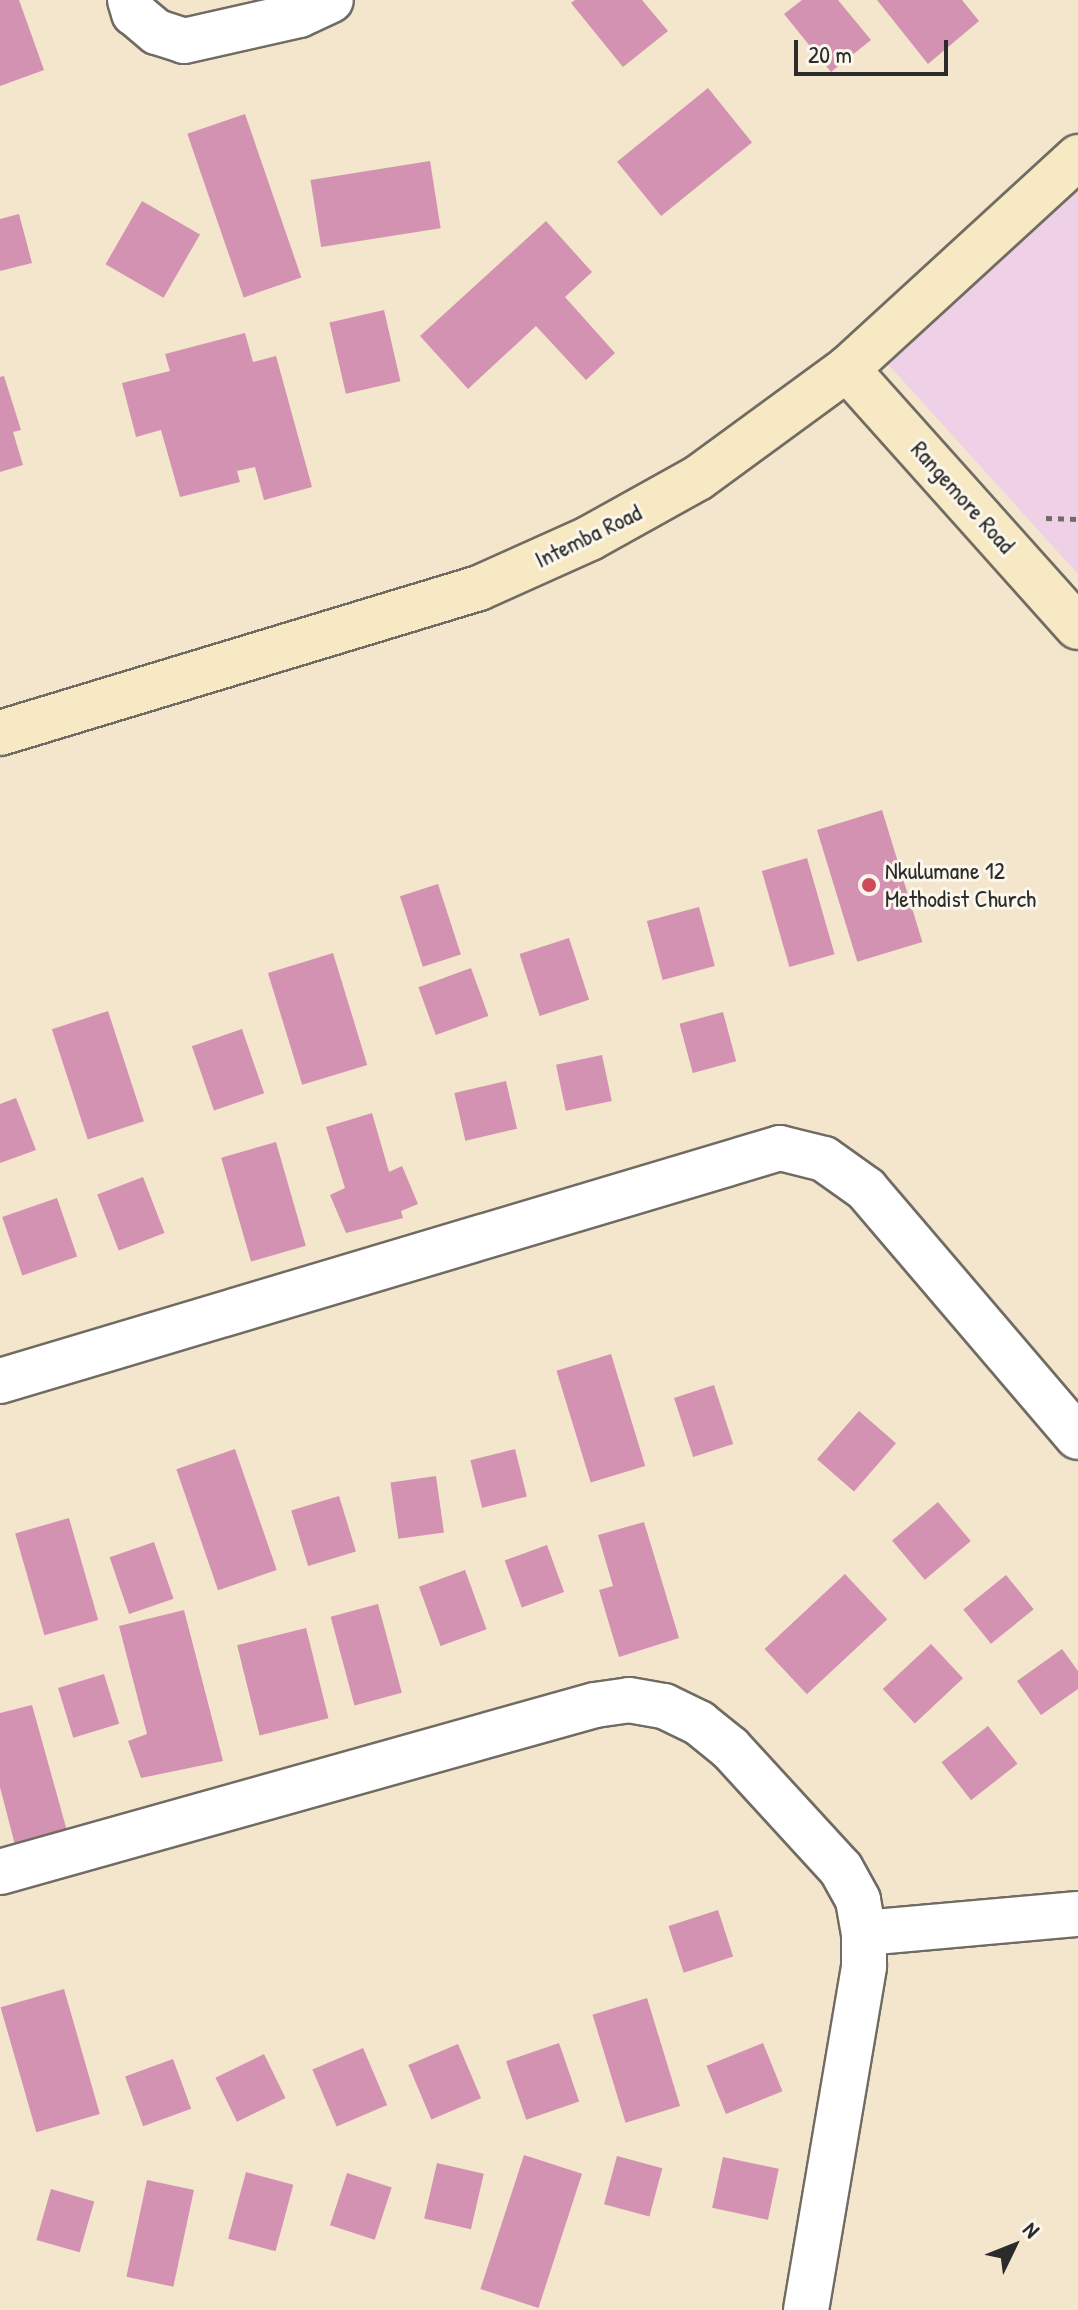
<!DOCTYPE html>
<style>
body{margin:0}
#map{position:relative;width:1078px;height:2310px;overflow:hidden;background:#f3e6cc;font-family:"Patrick Hand",sans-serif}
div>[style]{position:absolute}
.built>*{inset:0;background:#eed0e7}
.building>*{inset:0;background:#d392b2;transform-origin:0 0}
.path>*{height:5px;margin-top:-2.5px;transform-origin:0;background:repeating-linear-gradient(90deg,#716c63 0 6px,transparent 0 12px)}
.roads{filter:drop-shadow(2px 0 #716c63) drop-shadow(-2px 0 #716c63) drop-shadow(0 2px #716c63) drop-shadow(0 -2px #716c63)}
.street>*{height:44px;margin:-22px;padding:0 22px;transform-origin:22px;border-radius:22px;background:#fff}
.secondary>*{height:44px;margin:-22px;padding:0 22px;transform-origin:22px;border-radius:22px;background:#f6e9c3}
.dots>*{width:22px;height:22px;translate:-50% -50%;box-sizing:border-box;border:4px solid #fbf7ec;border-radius:50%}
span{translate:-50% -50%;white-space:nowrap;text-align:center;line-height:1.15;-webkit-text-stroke:6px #fbf7ec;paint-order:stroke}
.street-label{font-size:24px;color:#2b2b2b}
.poi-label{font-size:24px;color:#2b2b2b}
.left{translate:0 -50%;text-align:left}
.north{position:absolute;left:974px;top:2206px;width:80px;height:80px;-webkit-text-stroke:6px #fbf7ec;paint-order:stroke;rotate:47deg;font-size:22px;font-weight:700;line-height:32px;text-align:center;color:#2b2b2b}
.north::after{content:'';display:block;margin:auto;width:28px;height:36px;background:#2b2b2b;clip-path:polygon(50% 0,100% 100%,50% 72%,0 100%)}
.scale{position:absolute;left:794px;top:40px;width:154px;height:36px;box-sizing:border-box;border:4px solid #2b2b2b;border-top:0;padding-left:10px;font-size:24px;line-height:28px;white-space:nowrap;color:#2b2b2b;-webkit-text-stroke:6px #fbf7ec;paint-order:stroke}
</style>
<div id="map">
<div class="built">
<div style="clip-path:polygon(1078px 185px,1078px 574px,886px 362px)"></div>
</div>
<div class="building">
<div style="clip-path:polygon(0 0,19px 0,44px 70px,0 86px)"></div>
<div style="clip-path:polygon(575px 0,642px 0,668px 31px,623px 67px,571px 3px)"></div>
<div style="clip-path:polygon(802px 0,838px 0,871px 40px,831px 72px,784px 14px)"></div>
<div style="clip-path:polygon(877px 0,962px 0,979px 21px,928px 64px)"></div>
<div style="left:708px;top:88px;width:70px;height:117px;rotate:51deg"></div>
<div style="left:245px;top:114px;width:173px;height:61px;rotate:71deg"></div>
<div style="left:430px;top:161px;width:68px;height:121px;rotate:81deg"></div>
<div style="left:142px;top:201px;width:67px;height:73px;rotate:30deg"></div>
<div style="clip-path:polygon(19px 214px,32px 263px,0 271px,0 219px)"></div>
<div style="clip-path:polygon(546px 221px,592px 272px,565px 297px,615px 353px,586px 380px,536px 326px,468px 389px,420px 336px)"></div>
<div style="left:384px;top:310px;width:73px;height:56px;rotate:77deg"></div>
<div style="clip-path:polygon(245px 333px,253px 362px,276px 356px,312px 487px,264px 500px,255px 467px,237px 471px,240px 482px,180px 497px,161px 430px,136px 437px,122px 383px,170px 371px,165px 354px)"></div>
<div style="clip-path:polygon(4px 376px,21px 430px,13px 432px,23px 465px,0 472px,0 377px)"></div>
<div style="left:882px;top:810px;width:138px;height:68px;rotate:73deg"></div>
<div style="left:807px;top:858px;width:100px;height:47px;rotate:74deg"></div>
<div style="left:438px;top:884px;width:74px;height:40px;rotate:72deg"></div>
<div style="left:699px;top:907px;width:61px;height:54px;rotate:75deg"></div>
<div style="left:569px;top:938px;width:65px;height:52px;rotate:72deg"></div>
<div style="left:333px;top:953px;width:117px;height:68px;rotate:73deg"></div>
<div style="left:471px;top:968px;width:51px;height:56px;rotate:70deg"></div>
<div style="left:108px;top:1011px;width:116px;height:59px;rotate:72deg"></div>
<div style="left:723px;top:1012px;width:51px;height:45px;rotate:75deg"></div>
<div style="left:242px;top:1029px;width:68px;height:53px;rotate:71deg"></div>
<div style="left:602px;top:1055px;width:47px;height:47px;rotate:78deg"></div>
<div style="left:506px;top:1081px;width:49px;height:53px;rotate:77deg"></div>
<div style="clip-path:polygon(16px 1098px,36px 1150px,0 1163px,0 1104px)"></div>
<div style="clip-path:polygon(372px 1113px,389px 1172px,402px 1166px,418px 1204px,401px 1211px,403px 1218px,346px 1233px,330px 1195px,345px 1188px,326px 1127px)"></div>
<div style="left:276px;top:1142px;width:108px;height:57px;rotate:74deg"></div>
<div style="left:143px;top:1177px;width:60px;height:49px;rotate:69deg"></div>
<div style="left:57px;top:1198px;width:62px;height:58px;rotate:71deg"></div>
<div style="left:611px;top:1354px;width:117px;height:57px;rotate:73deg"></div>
<div style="left:714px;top:1385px;width:62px;height:42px;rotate:72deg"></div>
<div style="left:859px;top:1411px;width:49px;height:64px;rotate:41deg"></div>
<div style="left:235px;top:1449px;width:128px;height:62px;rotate:71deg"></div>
<div style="left:515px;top:1449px;width:49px;height:46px;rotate:76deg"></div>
<div style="left:436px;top:1476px;width:57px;height:46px;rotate:82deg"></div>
<div style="left:339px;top:1496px;width:58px;height:50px;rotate:73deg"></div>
<div style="left:938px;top:1502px;width:51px;height:60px;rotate:50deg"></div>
<div style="left:69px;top:1518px;width:106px;height:56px;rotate:74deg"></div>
<div style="clip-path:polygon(644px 1522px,679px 1638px,619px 1657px,599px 1590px,613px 1586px,598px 1535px)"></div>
<div style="left:154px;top:1542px;width:60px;height:47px;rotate:71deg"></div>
<div style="left:547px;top:1545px;width:50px;height:45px;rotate:70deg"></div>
<div style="left:465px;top:1570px;width:63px;height:49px;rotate:70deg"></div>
<div style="left:845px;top:1574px;width:62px;height:110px;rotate:47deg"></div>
<div style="left:1006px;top:1575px;width:44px;height:55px;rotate:51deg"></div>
<div style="left:378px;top:1604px;width:92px;height:49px;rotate:75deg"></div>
<div style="clip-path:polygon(184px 1610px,223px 1761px,141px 1778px,128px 1741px,147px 1734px,119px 1626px)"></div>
<div style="left:306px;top:1628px;width:93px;height:71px;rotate:76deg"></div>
<div style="left:931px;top:1644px;width:47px;height:66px;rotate:47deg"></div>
<div style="clip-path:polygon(1062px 1649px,1078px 1671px,1078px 1689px,1041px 1715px,1017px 1681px)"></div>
<div style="left:104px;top:1674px;width:52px;height:48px;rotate:73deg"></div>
<div style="clip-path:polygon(32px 1705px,67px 1831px,15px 1845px,0 1787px,0 1713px)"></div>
<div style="left:988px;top:1726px;width:48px;height:59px;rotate:52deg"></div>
<div style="left:718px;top:1910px;width:49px;height:52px;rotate:72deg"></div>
<div style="left:64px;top:1989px;width:130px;height:66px;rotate:74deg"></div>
<div style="left:647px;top:1998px;width:113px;height:57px;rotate:73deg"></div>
<div style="left:559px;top:2043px;width:62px;height:56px;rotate:71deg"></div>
<div style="left:763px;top:2043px;width:52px;height:61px;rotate:68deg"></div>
<div style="left:458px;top:2044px;width:59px;height:54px;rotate:67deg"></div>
<div style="left:363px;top:2048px;width:62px;height:55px;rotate:67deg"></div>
<div style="left:264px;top:2054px;width:49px;height:54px;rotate:64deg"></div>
<div style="left:173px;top:2059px;width:53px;height:51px;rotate:70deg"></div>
<div style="left:524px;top:2155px;width:61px;height:141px;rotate:18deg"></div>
<div style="left:617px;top:2156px;width:47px;height:50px;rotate:15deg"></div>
<div style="left:723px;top:2157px;width:57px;height:52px;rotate:12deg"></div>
<div style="left:437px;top:2163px;width:48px;height:57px;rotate:13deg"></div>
<div style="left:246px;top:2172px;width:49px;height:69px;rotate:15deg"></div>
<div style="left:347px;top:2173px;width:47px;height:55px;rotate:18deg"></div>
<div style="left:147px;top:2180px;width:48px;height:99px;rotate:12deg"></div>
<div style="left:51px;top:2189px;width:45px;height:53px;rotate:16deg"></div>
</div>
<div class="path">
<div style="left:1046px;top:518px;width:32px;rotate:2deg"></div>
</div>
<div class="roads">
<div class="street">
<div style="left:130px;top:0;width:14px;rotate:73deg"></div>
<div style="left:134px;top:13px;width:30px;rotate:40deg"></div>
<div style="left:157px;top:32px;width:28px;rotate:18deg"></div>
<div style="left:184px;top:41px;width:118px;rotate:-12.7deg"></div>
<div style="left:299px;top:15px;width:35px;rotate:-25deg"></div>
<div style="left:0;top:1381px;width:814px;rotate:-16.63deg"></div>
<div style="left:780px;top:1148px;width:45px;rotate:14deg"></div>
<div style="left:824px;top:1159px;width:52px;rotate:35.5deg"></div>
<div style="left:866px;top:1189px;width:326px;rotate:49.5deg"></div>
<div style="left:0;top:1872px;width:618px;rotate:-15.68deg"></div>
<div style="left:595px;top:1705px;width:34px;rotate:-8deg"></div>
<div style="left:629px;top:1700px;width:36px;rotate:10deg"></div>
<div style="left:664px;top:1706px;width:39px;rotate:26deg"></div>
<div style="left:699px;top:1723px;width:40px;rotate:39deg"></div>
<div style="left:730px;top:1748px;width:164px;rotate:47.5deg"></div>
<div style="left:841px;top:1869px;width:35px;rotate:61deg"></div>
<div style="left:858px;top:1900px;width:34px;rotate:80deg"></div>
<div style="left:864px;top:1933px;width:215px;rotate:-5.1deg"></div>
<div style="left:806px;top:2310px;width:349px;rotate:-80.4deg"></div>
<div style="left:864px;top:1966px;width:33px;rotate:-90deg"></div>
</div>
<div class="secondary">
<div style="left:847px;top:369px;width:346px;rotate:48.2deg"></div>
<div style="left:0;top:733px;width:500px;rotate:-16.84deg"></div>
<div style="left:479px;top:588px;width:122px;rotate:-24.2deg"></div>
<div style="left:590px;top:538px;width:124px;rotate:-29.1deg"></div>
<div style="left:698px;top:478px;width:185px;rotate:-36.2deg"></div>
<div style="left:847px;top:369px;width:314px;rotate:-42.5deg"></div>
</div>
</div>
<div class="dots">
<div style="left:869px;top:885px;background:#d1495b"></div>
</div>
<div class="street-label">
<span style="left:963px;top:497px;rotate:48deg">Rangemore Road</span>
<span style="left:588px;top:536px;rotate:-26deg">Intemba Road</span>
</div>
<div class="poi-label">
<span class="left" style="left:885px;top:885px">Nkulumane 12<br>Methodist Church</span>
</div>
<div class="north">N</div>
<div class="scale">20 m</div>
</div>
